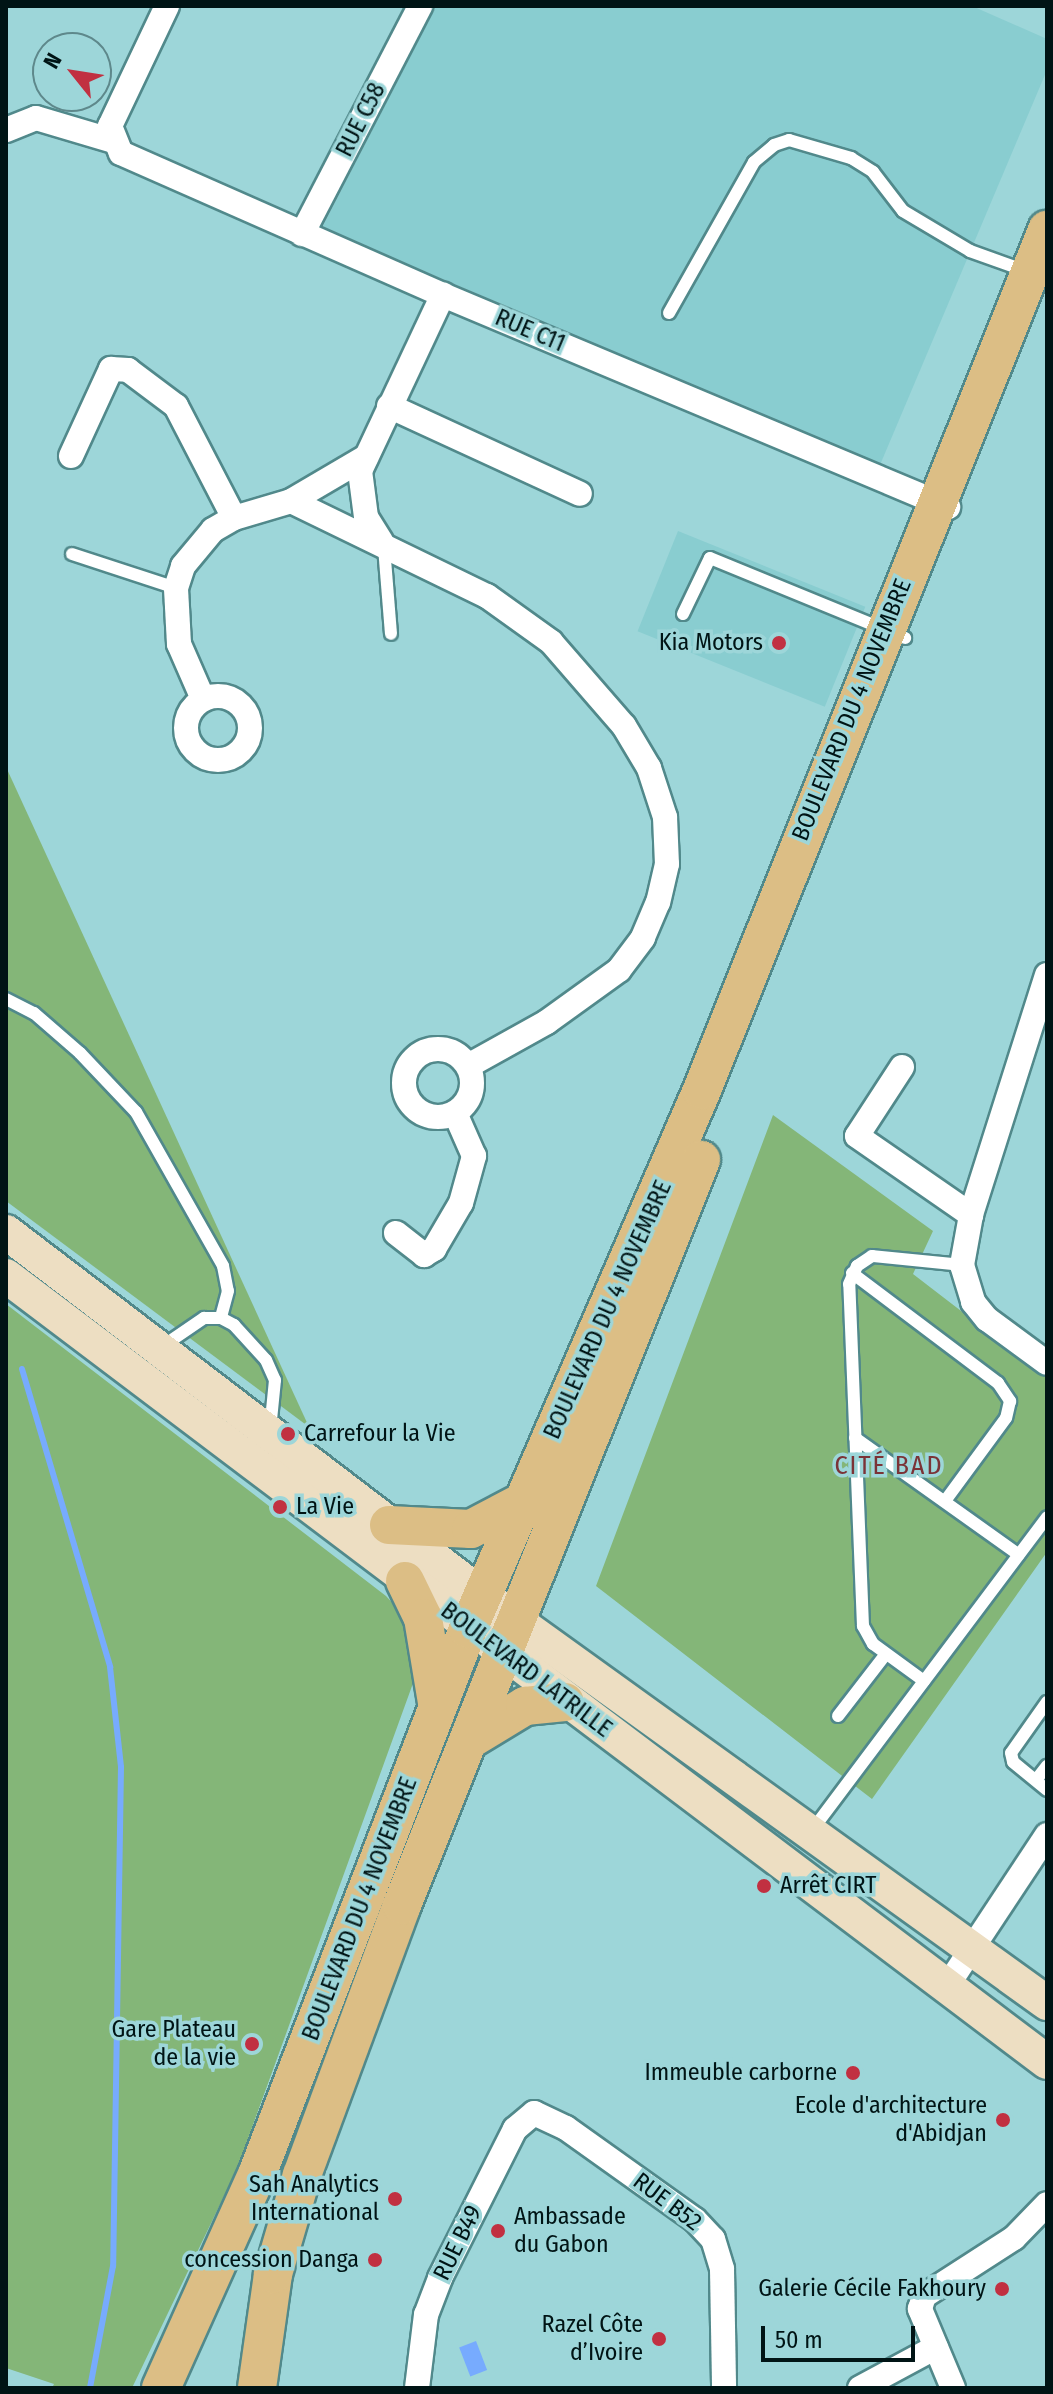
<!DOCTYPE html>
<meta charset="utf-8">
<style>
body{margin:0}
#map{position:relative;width:1053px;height:2394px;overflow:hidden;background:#9dd6d9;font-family:"Fira Sans Condensed",sans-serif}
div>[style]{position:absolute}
.built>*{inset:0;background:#89cdd0;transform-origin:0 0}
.green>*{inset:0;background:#84b678}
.water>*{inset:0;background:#77abfe;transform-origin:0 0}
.stream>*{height:6px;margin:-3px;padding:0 3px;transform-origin:3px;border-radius:3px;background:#77abfe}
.roads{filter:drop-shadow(2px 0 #51898b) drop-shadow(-2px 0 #51898b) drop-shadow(0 2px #51898b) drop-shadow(0 -2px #51898b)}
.lane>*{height:12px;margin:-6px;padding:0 6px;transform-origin:6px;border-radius:6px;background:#fff}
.street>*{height:24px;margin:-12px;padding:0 12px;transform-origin:12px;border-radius:12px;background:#fff}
.street>.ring{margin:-12px;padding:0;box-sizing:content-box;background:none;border:24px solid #fff;border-radius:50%}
.secondary>*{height:34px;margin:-17px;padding:0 17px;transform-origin:17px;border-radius:17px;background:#eddec2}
.primary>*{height:38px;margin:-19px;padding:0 19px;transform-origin:19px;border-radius:19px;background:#dcbe85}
.dots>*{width:22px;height:22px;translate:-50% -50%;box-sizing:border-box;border:4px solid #9dd6d9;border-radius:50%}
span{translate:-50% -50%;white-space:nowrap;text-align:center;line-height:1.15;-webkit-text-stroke:7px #9dd6d9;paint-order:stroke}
.street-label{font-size:24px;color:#001415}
.poi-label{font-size:24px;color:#001415}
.right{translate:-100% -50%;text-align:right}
.left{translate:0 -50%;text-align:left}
.neighbourhood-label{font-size:26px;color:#7b3337;letter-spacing:2px}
.frame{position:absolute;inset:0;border:8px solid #001415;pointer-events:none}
.north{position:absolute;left:32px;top:32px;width:80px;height:80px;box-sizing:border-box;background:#9dd6d9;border:2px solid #5e888b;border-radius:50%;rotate:300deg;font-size:22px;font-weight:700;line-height:32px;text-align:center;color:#001415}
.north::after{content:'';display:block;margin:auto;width:28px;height:36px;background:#c13041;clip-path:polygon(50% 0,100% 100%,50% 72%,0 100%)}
.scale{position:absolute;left:761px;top:2326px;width:154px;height:36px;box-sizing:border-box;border:4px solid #001415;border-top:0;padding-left:10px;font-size:24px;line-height:28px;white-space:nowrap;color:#001415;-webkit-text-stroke:6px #9dd6d9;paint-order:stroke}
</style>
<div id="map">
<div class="built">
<div style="clip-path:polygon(436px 6px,972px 6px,1047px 39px,1047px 70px,880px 465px,322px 228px)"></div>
<div style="left:678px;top:531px;width:202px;height:108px;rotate:22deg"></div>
</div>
<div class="green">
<div style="clip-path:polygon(6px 767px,309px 1427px,6px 1201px)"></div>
<div style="clip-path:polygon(773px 1115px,933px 1231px,913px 1274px,1047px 1377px,1047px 1552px,872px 1799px,596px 1586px)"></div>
<div style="clip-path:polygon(6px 1304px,386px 1596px,410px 1622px,416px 1675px,237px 2169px,132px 2388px,52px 2388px,54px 2384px,6px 2368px)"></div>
</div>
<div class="water">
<div style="left:476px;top:2341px;width:31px;height:18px;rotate:69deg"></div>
</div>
<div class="stream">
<div style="left:22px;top:1369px;width:311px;rotate:73.5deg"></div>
<div style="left:110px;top:1667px;width:101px;rotate:83.7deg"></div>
<div style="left:121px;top:1767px;width:499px;rotate:90.9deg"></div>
<div style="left:113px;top:2266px;width:124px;rotate:100.7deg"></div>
</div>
<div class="roads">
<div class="lane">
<div style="left:669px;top:313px;width:173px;rotate:-60.6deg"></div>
<div style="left:754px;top:162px;width:26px;rotate:-40deg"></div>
<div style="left:774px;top:145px;width:16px;rotate:-18deg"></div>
<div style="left:789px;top:140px;width:65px;rotate:16.2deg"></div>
<div style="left:851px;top:158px;width:26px;rotate:32deg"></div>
<div style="left:873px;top:172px;width:49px;rotate:52.4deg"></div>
<div style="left:903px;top:211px;width:78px;rotate:30.8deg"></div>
<div style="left:970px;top:251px;width:59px;rotate:19.7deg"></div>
<div style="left:384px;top:547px;width:87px;rotate:85.4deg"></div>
<div style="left:72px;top:554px;width:109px;rotate:18.1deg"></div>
<div style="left:683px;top:614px;width:62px;rotate:-64.3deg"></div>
<div style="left:710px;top:558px;width:211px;rotate:22.3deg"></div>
<div style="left:6px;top:999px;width:31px;rotate:27deg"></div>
<div style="left:34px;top:1013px;width:61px;rotate:41deg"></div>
<div style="left:80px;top:1053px;width:81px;rotate:46.5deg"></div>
<div style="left:136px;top:1112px;width:177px;rotate:60.5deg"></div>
<div style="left:223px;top:1266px;width:25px;rotate:79deg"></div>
<div style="left:228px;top:1291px;width:28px;rotate:105deg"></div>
<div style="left:852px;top:1273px;width:183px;rotate:37deg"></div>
<div style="left:998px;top:1383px;width:22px;rotate:56deg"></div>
<div style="left:1010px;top:1401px;width:17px;rotate:103deg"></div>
<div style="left:1006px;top:1418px;width:103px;rotate:126.3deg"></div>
<div style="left:163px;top:1346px;width:50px;rotate:-34.3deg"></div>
<div style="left:204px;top:1318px;width:17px"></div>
<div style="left:221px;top:1318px;width:15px;rotate:28deg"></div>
<div style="left:234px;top:1325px;width:47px;rotate:47.6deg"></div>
<div style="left:266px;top:1360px;width:22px;rotate:66deg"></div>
<div style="left:275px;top:1380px;width:50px;rotate:95.7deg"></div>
<div style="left:855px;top:1438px;width:201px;rotate:35.5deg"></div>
<div style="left:924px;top:1681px;width:63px;rotate:-144deg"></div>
<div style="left:873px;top:1644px;width:21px;rotate:-119deg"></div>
<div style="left:863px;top:1626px;width:342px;rotate:-92.3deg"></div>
<div style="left:849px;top:1284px;width:20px;rotate:-66deg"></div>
<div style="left:857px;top:1266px;width:18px;rotate:-34deg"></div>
<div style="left:872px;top:1256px;width:90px;rotate:5.7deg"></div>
<div style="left:1047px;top:1702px;width:62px;rotate:125.2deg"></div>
<div style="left:1011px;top:1753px;width:9px;rotate:77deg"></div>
<div style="left:1013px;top:1762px;width:44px;rotate:39.5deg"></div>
<div style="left:838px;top:1716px;width:78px;rotate:-52.3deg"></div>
<div style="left:1036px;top:1780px;width:18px;rotate:-52deg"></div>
<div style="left:813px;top:1829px;width:390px;rotate:-53.1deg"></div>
</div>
<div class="street">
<div style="left:167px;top:6px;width:133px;rotate:115.4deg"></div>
<div style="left:110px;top:126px;width:29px;rotate:68deg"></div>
<div style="left:121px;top:153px;width:352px;rotate:23.8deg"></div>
<div style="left:443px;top:295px;width:548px;rotate:22.77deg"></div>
<div style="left:6px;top:130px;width:32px;rotate:-22deg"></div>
<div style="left:36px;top:118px;width:80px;rotate:16.6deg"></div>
<div style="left:302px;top:234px;width:257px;rotate:-62.6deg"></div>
<div style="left:389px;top:406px;width:210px;rotate:24.7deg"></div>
<div style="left:71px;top:456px;width:96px;rotate:-65.3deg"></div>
<div style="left:111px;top:369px;width:17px;rotate:3deg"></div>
<div style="left:128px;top:370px;width:60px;rotate:36.9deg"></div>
<div style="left:176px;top:406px;width:126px;rotate:62.6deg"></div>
<div style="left:291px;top:501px;width:218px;rotate:25.9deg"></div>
<div style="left:487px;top:596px;width:79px;rotate:35.7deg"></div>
<div style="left:551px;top:642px;width:111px;rotate:49deg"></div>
<div style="left:624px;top:726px;width:49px;rotate:59.2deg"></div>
<div style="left:649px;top:768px;width:52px;rotate:71.9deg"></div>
<div style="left:665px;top:817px;width:47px;rotate:87.6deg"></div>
<div style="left:667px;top:864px;width:39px;rotate:103deg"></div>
<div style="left:658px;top:902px;width:39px;rotate:113deg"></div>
<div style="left:643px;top:938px;width:40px;rotate:127deg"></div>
<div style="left:619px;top:970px;width:89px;rotate:144.2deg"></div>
<div style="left:547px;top:1022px;width:90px;rotate:150.9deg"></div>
<div style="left:381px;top:541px;width:28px;rotate:-122deg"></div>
<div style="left:366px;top:517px;width:46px;rotate:-97.4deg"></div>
<div style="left:360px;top:471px;width:195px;rotate:-64.8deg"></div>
<div class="ring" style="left:186px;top:696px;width:40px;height:40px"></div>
<div style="left:203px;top:699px;width:60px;rotate:-113.6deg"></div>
<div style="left:179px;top:644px;width:56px;rotate:-93.1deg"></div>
<div style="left:176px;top:588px;width:23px;rotate:-72deg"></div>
<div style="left:183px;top:566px;width:47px;rotate:-50.2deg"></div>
<div style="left:213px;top:530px;width:24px;rotate:-30deg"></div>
<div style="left:234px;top:518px;width:59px;rotate:-16.6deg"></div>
<div style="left:291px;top:501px;width:87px;rotate:-30.4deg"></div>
<div style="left:1047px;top:975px;width:252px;rotate:107.6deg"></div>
<div style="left:971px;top:1215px;width:51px;rotate:100.2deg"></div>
<div style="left:962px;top:1265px;width:39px;rotate:73deg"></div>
<div style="left:973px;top:1302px;width:22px;rotate:51deg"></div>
<div style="left:987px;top:1319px;width:74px;rotate:36.3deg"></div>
<div class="ring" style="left:404px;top:1049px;width:44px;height:44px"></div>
<div style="left:902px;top:1067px;width:82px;rotate:123.1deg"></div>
<div style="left:857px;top:1136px;width:139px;rotate:34.7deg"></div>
<div style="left:396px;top:1233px;width:36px;rotate:38deg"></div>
<div style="left:424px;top:1255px;width:12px;rotate:-31deg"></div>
<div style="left:434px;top:1249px;width:53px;rotate:-59.6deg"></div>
<div style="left:461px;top:1203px;width:49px;rotate:-74.5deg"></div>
<div style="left:474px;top:1156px;width:47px;rotate:-113.8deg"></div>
<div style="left:947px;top:1986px;width:181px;rotate:-56.5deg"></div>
<div style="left:417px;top:2388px;width:74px;rotate:-83deg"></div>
<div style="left:426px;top:2315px;width:40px;rotate:-69deg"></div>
<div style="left:440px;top:2278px;width:167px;rotate:-63.3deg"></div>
<div style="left:515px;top:2129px;width:25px;rotate:-40deg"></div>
<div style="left:534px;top:2113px;width:35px;rotate:25deg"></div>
<div style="left:566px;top:2128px;width:158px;rotate:35.5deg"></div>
<div style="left:695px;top:2220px;width:26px;rotate:47deg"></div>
<div style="left:713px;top:2239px;width:31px;rotate:73deg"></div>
<div style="left:722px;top:2269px;width:119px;rotate:89deg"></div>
<div style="left:860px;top:2388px;width:86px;rotate:-28.3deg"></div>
<div style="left:953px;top:2388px;width:86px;rotate:-112.7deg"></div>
<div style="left:920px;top:2309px;width:14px;rotate:-73deg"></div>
<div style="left:924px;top:2296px;width:107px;rotate:-32.8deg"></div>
<div style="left:1014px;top:2238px;width:47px;rotate:-45.9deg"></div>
</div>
<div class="secondary">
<div style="left:6px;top:1232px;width:640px;rotate:37.32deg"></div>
<div style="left:515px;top:1620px;width:656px;rotate:35.75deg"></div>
<div style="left:6px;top:1276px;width:1304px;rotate:37.05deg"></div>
</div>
<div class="primary">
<div style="left:389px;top:1525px;width:82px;rotate:2.8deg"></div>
<div style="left:471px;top:1529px;width:60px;rotate:-27.8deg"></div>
<div style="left:405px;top:1581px;width:41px;rotate:64.1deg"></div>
<div style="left:423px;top:1618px;width:86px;rotate:80.6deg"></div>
<div style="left:469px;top:1740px;width:66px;rotate:-31.3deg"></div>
<div style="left:525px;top:1706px;width:40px;rotate:-5.7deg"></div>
<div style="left:161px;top:2388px;width:237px;rotate:-65.8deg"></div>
<div style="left:258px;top:2172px;width:582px;rotate:-68.86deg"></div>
<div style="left:468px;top:1629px;width:588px;rotate:-66.53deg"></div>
<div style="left:702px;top:1090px;width:927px;rotate:-68.14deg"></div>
<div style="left:257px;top:2388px;width:115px;rotate:-82deg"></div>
<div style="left:273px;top:2274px;width:103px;rotate:-73.7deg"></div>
<div style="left:302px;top:2175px;width:288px;rotate:-69.7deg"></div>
<div style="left:402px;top:1905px;width:803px;rotate:-68.13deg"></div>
</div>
</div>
<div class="dots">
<div style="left:779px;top:643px;background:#c13041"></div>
<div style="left:288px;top:1434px;background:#c13041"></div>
<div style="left:280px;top:1507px;background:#c13041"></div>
<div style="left:764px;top:1886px;background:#c13041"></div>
<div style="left:252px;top:2044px;background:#c13041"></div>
<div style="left:853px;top:2073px;background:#c13041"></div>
<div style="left:1003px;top:2120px;background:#c13041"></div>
<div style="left:395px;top:2199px;background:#c13041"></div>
<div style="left:498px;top:2231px;background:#c13041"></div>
<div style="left:375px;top:2260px;background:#c13041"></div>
<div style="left:1002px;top:2289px;background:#c13041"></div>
<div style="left:659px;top:2339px;background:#c13041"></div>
</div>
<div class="street-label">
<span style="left:361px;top:120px;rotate:-63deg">RUE C58</span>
<span style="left:530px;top:331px;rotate:23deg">RUE C11</span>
<span style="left:852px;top:710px;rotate:-68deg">BOULEVARD DU 4 NOVEMBRE</span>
<span style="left:608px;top:1310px;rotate:-66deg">BOULEVARD DU 4 NOVEMBRE</span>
<span style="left:526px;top:1670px;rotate:37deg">BOULEVARD LATRILLE</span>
<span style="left:360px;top:1909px;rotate:-69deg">BOULEVARD DU 4 NOVEMBRE</span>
<span style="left:667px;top:2202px;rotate:37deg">RUE B52</span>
<span style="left:458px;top:2243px;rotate:-64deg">RUE B49</span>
</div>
<div class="poi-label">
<span class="right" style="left:763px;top:643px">Kia Motors</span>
<span class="left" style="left:304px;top:1434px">Carrefour la Vie</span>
<span class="left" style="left:296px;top:1507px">La Vie</span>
<span class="left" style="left:780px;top:1886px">Arrêt CIRT</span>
<span class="right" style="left:236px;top:2044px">Gare Plateau<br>de la vie</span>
<span class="right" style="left:837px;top:2073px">Immeuble carborne</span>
<span class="right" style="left:987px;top:2120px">Ecole d'architecture<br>d'Abidjan</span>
<span class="right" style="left:379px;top:2199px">Sah Analytics<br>International</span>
<span class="left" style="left:514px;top:2231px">Ambassade<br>du Gabon</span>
<span class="right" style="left:359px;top:2260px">concession Danga</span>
<span class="right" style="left:986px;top:2289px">Galerie Cécile Fakhoury</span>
<span class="right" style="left:643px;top:2339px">Razel Côte<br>d’Ivoire</span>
</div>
<div class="neighbourhood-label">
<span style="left:889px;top:1466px">CITÉ BAD</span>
</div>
<div class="frame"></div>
<div class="north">N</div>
<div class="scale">50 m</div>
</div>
